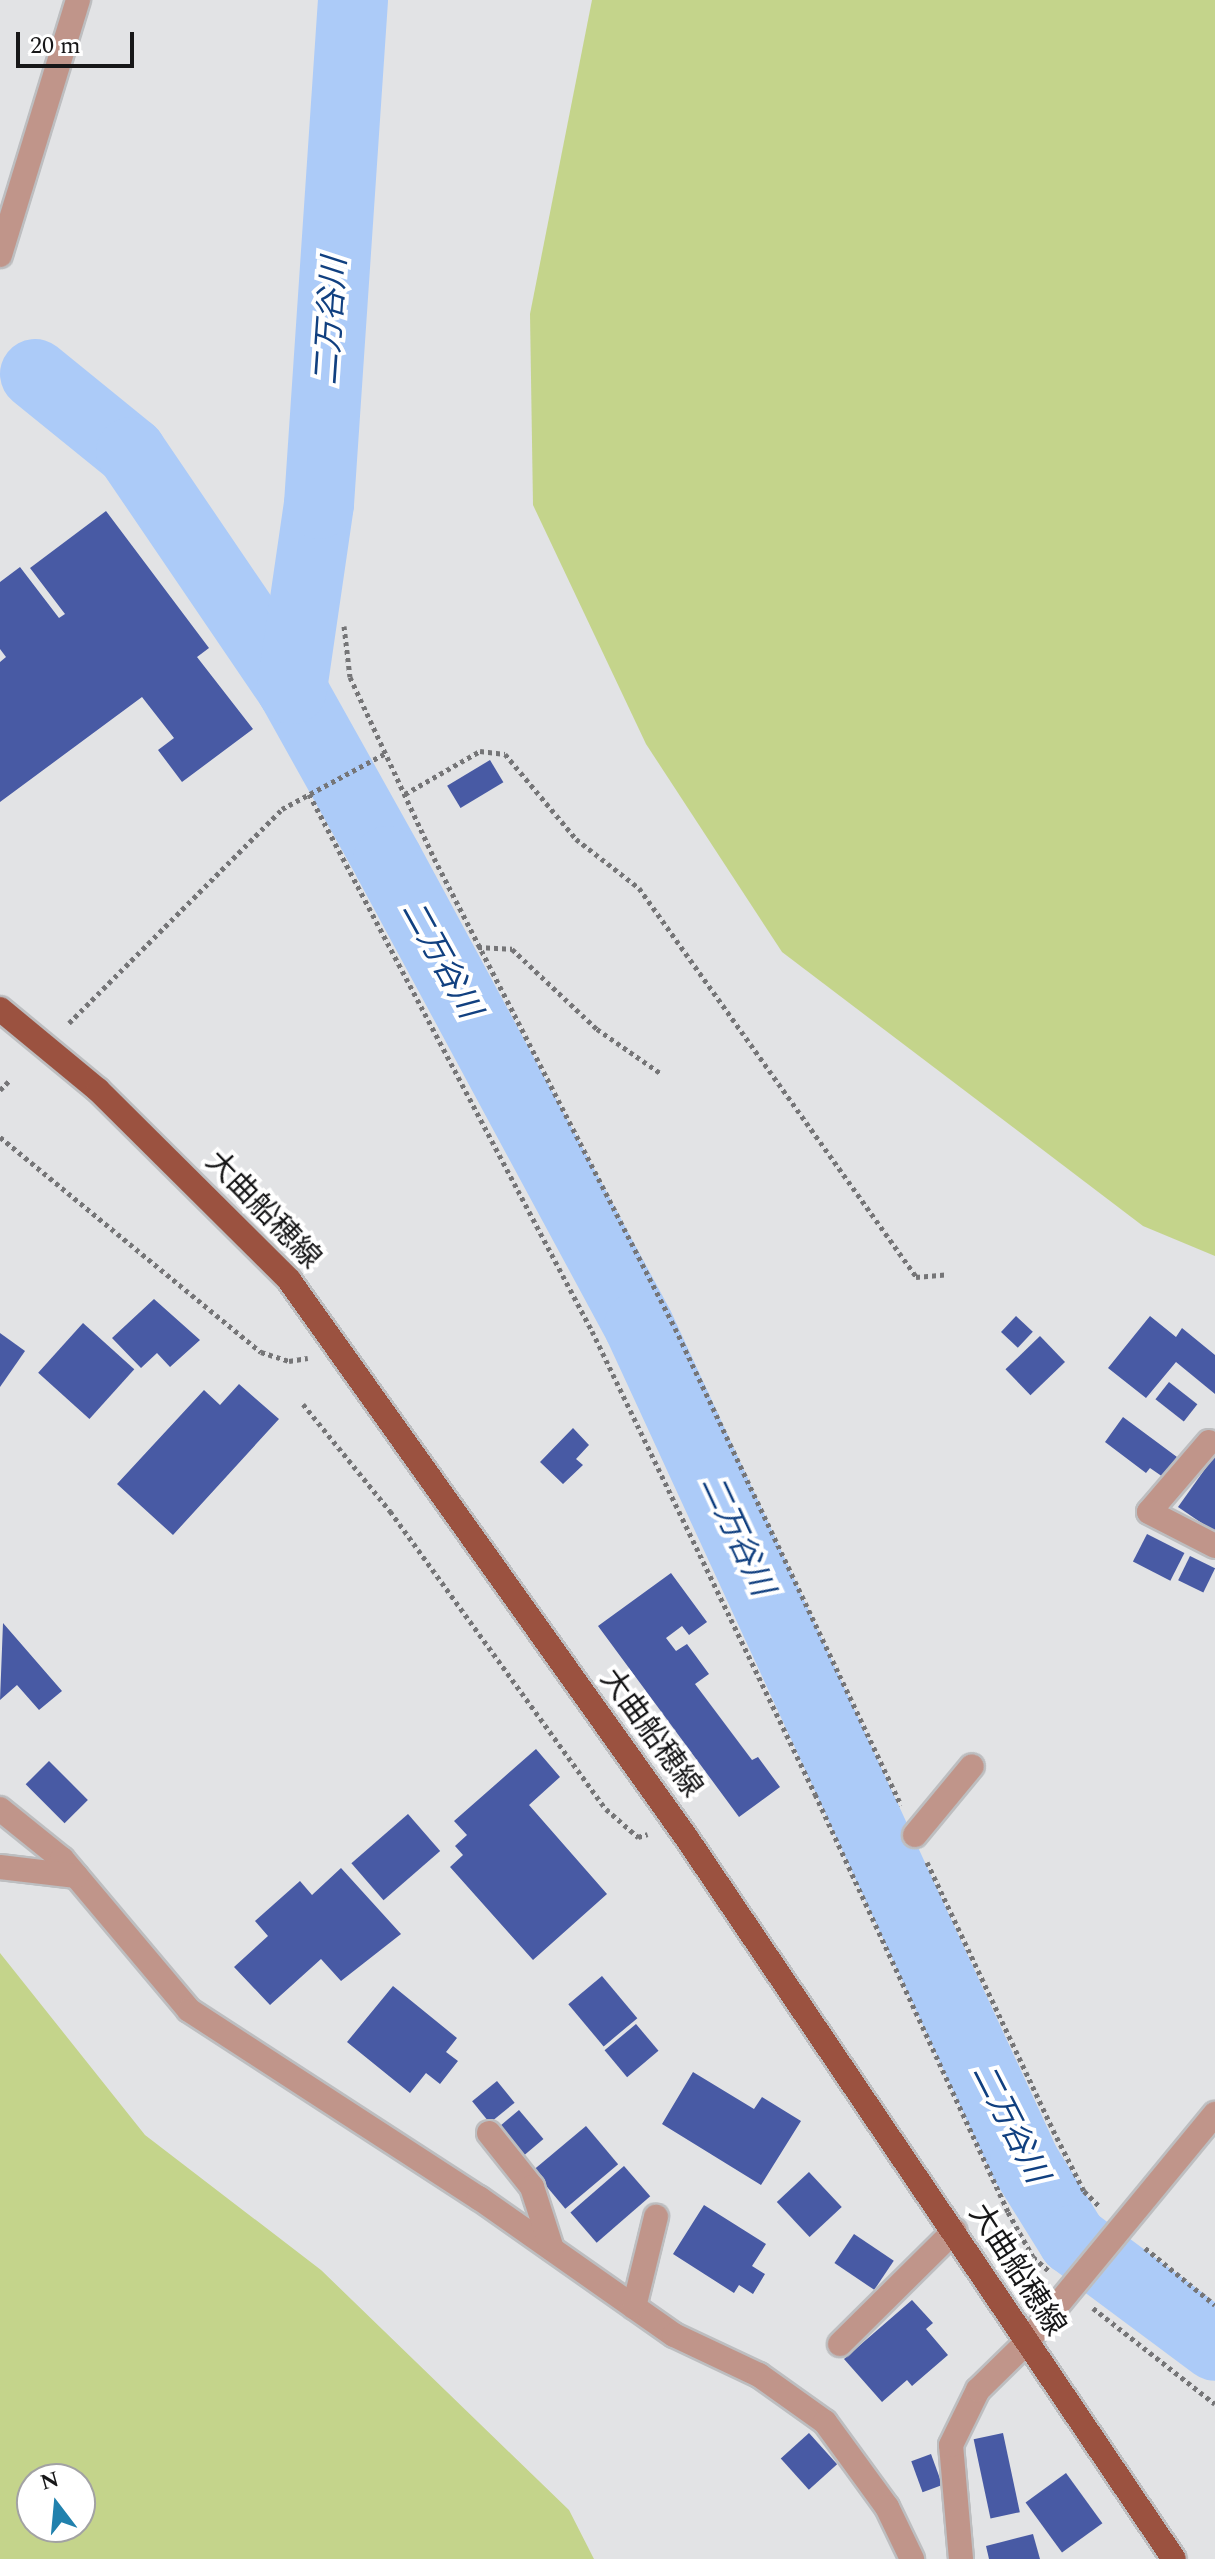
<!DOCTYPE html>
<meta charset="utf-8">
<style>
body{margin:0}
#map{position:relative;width:1215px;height:2559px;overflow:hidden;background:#e2e3e5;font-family:Spectral,"Noto Sans JP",serif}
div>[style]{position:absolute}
.green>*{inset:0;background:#c4d48b}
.river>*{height:70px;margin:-35px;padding:0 35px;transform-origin:35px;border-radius:35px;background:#accbf8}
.building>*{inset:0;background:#485aa4;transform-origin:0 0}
.path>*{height:5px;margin-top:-2.5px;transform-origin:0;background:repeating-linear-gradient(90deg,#757577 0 4px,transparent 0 8px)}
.roads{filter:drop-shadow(2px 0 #bdbec0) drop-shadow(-2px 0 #bdbec0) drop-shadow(0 2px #bdbec0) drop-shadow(0 -2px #bdbec0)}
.minor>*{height:24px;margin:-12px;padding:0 12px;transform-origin:12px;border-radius:12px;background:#c0958a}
.major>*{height:24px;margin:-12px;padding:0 12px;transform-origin:12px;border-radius:12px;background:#9b5240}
span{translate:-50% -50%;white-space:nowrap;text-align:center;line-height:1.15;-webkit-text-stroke:8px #fff;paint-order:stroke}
.street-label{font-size:30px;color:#171718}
.water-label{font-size:32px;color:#114080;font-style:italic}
.north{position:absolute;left:16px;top:2463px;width:80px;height:80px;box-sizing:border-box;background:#fff;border:2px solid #a2a2a3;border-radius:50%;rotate:344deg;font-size:22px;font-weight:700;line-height:32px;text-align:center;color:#171718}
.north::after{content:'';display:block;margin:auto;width:28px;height:36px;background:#2181ad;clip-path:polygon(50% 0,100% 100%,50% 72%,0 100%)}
.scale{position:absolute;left:16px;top:32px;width:118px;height:36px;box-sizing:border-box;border:4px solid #171718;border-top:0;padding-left:10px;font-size:24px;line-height:28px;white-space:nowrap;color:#171718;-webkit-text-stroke:6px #fff;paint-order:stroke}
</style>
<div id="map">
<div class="green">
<div style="clip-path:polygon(592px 0,1215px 0,1215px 1256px,1143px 1226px,782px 952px,646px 744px,533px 505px,530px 314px)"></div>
<div style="clip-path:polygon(evenodd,0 1953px,145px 2135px,321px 2270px,569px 2510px,594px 2559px,0 2559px,0 1953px,80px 2479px,80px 2527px,32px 2527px,32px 2479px,80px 2479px)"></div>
</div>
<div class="river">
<div style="left:35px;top:374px;width:124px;rotate:39.1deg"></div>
<div style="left:131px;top:452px;width:287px;rotate:55.8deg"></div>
<div style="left:292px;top:689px;width:197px;rotate:60.8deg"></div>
<div style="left:388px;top:861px;width:528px;rotate:61.64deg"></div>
<div style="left:639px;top:1326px;width:922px;rotate:65.24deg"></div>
<div style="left:1025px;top:2163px;width:91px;rotate:58.1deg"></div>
<div style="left:1073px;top:2240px;width:177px;rotate:36.7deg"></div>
<div style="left:292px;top:689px;width:187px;rotate:-81.7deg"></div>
<div style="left:319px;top:504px;width:505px;rotate:-86.14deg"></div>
</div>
<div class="building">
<div style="clip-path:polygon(106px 511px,209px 648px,197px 657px,253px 729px,182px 782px,158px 750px,174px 738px,142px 697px,0 802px,0 662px,6px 657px,0 649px,0 582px,20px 567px,59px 618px,65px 614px,30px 568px)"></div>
<div style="left:490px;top:760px;width:26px;height:50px;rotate:59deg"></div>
<div style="clip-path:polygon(154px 1299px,200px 1340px,170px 1367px,157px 1353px,141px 1368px,112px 1338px)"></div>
<div style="left:1016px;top:1316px;width:23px;height:22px;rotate:43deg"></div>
<div style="clip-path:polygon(1150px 1316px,1176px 1337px,1182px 1328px,1215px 1355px,1215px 1394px,1176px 1362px,1146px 1398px,1108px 1368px)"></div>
<div style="left:83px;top:1323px;width:69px;height:67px;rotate:42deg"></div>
<div style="clip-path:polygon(0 1333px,25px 1351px,0 1387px)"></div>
<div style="left:1040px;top:1336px;width:36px;height:48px;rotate:46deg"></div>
<div style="left:1169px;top:1382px;width:36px;height:22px;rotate:38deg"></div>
<div style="clip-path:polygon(239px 1384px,279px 1419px,173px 1535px,117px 1484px,204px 1390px,220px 1405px)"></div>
<div style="clip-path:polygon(1123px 1417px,1177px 1457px,1163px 1477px,1150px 1468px,1146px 1473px,1105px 1442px)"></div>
<div style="clip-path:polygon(573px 1428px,589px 1445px,576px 1459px,583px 1465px,563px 1484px,540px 1462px)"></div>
<div style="clip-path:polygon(1215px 1455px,1215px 1532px,1178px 1507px)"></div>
<div style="left:1147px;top:1534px;width:42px;height:31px;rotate:27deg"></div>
<div style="left:1190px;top:1556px;width:28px;height:27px;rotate:26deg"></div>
<div style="clip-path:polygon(671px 1573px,707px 1622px,689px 1635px,682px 1626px,666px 1638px,676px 1651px,687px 1644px,709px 1674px,695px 1684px,752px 1760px,758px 1757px,780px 1787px,739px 1817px,598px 1626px)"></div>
<div style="clip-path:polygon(3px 1623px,62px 1691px,39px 1710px,17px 1685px,0 1700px)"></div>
<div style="clip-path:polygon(536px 1749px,560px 1777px,529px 1805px,607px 1894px,533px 1960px,450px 1867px,463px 1855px,455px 1846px,467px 1835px,454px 1821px)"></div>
<div style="left:49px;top:1761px;width:55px;height:33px;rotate:45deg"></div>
<div style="left:408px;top:1814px;width:49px;height:75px;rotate:49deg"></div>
<div style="clip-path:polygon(341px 1868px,401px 1934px,341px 1981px,321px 1959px,270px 2005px,234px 1967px,268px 1936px,255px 1921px,300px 1881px,312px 1895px)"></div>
<div style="left:602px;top:1976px;width:55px;height:44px;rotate:50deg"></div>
<div style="clip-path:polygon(393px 1986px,457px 2038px,446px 2052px,458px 2061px,440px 2084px,426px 2073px,410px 2093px,347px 2042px)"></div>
<div style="left:636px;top:2024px;width:35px;height:41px;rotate:50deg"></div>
<div style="clip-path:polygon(693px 2072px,754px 2109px,762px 2097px,801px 2121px,761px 2185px,662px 2124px)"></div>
<div style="left:497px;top:2081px;width:28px;height:32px;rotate:51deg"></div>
<div style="left:519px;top:2110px;width:38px;height:29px;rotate:50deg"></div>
<div style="left:586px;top:2126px;width:50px;height:69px;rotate:50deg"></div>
<div style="left:624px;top:2166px;width:40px;height:71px;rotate:49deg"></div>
<div style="left:809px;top:2172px;width:48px;height:44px;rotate:47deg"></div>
<div style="clip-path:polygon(704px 2205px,766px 2244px,752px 2266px,765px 2274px,753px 2294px,739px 2285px,734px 2293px,673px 2254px)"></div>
<div style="left:854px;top:2234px;width:48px;height:35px;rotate:34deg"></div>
<div style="clip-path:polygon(912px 2300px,933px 2323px,926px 2329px,948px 2355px,912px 2386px,907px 2380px,882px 2402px,844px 2359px)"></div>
<div style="left:809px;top:2433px;width:42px;height:38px;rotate:48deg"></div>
<div style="left:1003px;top:2433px;width:81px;height:30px;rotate:78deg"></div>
<div style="left:931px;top:2454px;width:33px;height:21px;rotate:70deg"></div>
<div style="left:1066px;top:2473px;width:62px;height:50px;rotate:54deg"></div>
<div style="clip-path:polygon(1033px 2534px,1040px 2559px,989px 2559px,986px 2546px)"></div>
</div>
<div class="path">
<div style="left:344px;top:626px;width:51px;rotate:83.3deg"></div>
<div style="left:350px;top:677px;width:200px;rotate:65.1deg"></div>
<div style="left:434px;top:858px;width:528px;rotate:62.85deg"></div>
<div style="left:675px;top:1328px;width:528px;rotate:64.65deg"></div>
<div style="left:309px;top:794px;width:607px;rotate:62.21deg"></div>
<div style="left:592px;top:1331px;width:514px;rotate:64.28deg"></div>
<div style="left:815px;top:1794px;width:460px;rotate:65.2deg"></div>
<div style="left:1008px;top:2212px;width:51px;rotate:60.9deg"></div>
<div style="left:1033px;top:2257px;width:21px;rotate:41deg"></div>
<div style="left:405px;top:794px;width:86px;rotate:-29.8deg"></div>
<div style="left:480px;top:751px;width:25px;rotate:7deg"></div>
<div style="left:505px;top:754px;width:111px;rotate:50.1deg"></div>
<div style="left:576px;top:839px;width:80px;rotate:37.9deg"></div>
<div style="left:639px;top:888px;width:478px;rotate:54.5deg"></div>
<div style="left:916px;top:1277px;width:32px;rotate:-5deg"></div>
<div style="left:478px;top:947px;width:34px;rotate:3deg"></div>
<div style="left:512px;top:949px;width:117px;rotate:43.3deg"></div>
<div style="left:597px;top:1029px;width:77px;rotate:34.9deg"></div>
<div style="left:69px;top:1023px;width:302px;rotate:-45.1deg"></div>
<div style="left:282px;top:809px;width:118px;rotate:-28.3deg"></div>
<div style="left:0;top:1090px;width:13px;rotate:-45deg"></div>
<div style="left:0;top:1137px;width:338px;rotate:39.5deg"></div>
<div style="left:261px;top:1352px;width:29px;rotate:18deg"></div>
<div style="left:289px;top:1361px;width:19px;rotate:-9deg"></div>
<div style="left:303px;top:1404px;width:138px;rotate:50.9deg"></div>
<div style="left:390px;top:1511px;width:368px;rotate:54.1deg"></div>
<div style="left:606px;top:1809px;width:43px;rotate:41.2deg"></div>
<div style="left:638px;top:1837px;width:10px;rotate:-17deg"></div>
<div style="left:927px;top:1862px;width:296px;rotate:64.8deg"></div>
<div style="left:1053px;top:2130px;width:68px;rotate:63.1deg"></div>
<div style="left:1084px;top:2191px;width:21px;rotate:45deg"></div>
<div style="left:1145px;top:2248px;width:90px;rotate:39.2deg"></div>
<div style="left:1093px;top:2308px;width:155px;rotate:38.2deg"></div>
</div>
<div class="roads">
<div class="minor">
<div style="left:0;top:255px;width:267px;rotate:-73deg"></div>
<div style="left:1209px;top:1442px;width:92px;rotate:130.6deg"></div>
<div style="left:1149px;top:1512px;width:74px;rotate:27.3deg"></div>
<div style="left:0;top:1809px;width:80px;rotate:38.9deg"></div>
<div style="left:62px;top:1859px;width:197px;rotate:49.9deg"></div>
<div style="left:189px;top:2010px;width:346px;rotate:33deg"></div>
<div style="left:479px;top:2198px;width:238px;rotate:35.1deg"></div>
<div style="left:674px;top:2335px;width:94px;rotate:25.2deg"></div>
<div style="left:759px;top:2375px;width:81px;rotate:35.5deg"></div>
<div style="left:825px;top:2422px;width:105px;rotate:53.9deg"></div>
<div style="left:887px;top:2507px;width:58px;rotate:64.3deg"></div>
<div style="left:915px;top:1835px;width:89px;rotate:-50.4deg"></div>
<div style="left:0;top:1867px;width:77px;rotate:6.8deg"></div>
<div style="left:489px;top:2133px;width:69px;rotate:51.5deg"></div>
<div style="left:532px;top:2187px;width:65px;rotate:72.1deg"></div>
<div style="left:634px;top:2307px;width:93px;rotate:-76.3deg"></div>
<div style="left:840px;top:2344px;width:161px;rotate:-44.7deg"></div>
<div style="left:961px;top:2559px;width:114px;rotate:-95deg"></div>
<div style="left:951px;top:2445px;width:61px;rotate:-63.9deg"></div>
<div style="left:978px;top:2390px;width:67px;rotate:-44.4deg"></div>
<div style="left:1026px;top:2343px;width:297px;rotate:-50.5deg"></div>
</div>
<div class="major">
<div style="left:0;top:1009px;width:127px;rotate:39.6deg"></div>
<div style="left:98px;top:1090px;width:269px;rotate:44.8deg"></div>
<div style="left:289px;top:1280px;width:684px;rotate:54.52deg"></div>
<div style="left:686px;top:1837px;width:871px;rotate:55.95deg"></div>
</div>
</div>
<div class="street-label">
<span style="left:263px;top:1210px;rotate:46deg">大曲船穂線</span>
<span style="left:651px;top:1733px;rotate:54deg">大曲船穂線</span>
<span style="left:1017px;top:2270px;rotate:57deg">大曲船穂線</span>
</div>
<div class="water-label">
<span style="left:332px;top:321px;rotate:-86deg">二万谷川</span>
<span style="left:440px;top:960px;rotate:61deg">二万谷川</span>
<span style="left:736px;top:1536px;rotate:65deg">二万谷川</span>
<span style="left:1009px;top:2124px;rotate:63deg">二万谷川</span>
</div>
<div class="north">N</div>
<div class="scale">20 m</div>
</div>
